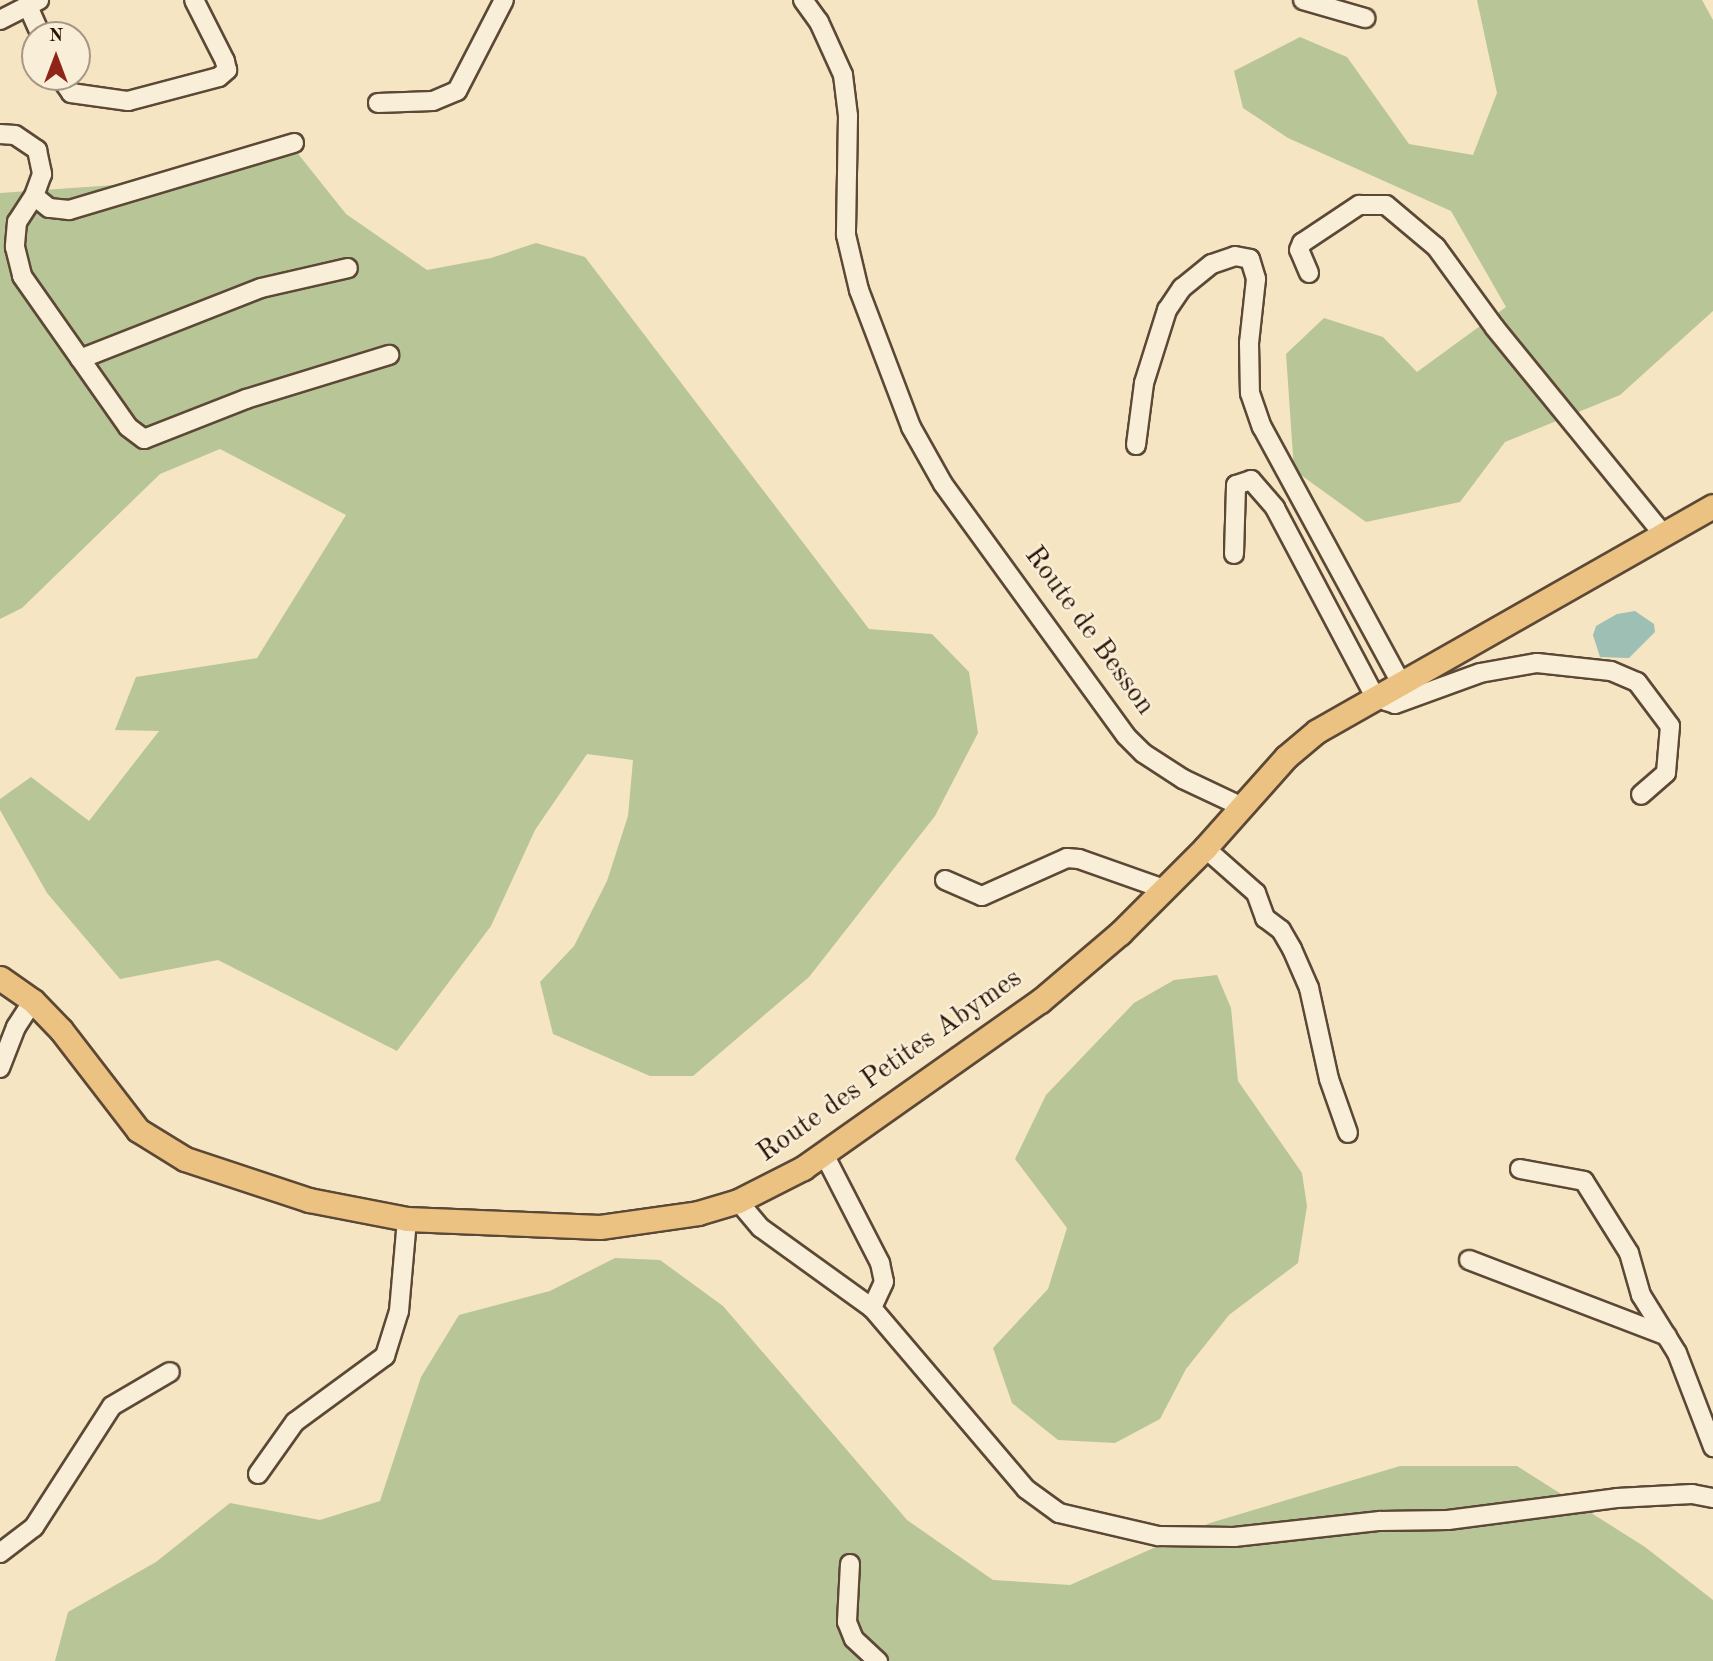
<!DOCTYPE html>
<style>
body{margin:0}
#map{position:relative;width:1713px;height:1661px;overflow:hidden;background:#f6e5c2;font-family:"Old Standard TT",serif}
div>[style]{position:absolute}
.green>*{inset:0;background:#b8c596}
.water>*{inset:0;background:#9dbfb4}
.roads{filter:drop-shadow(2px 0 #5c4836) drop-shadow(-2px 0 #5c4836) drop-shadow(0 2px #5c4836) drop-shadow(0 -2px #5c4836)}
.minor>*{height:18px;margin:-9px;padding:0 9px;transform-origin:9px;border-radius:9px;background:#f9eed7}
.major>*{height:23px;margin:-11.5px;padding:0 11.5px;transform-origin:11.5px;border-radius:11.5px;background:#ebc281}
span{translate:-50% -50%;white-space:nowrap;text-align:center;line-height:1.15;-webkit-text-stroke:5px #f9eed7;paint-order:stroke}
.street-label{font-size:28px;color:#291407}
.north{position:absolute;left:21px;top:21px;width:70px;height:70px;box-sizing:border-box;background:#f9eed7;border:2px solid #a69784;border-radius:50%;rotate:0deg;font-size:19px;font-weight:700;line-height:28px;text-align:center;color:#291407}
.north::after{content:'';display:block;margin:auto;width:24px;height:32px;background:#8f2418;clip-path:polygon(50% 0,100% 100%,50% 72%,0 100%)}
</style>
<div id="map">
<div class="green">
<div style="clip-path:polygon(1477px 0,1702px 0,1713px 20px,1713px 311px,1620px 395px,1505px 442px,1460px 502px,1366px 522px,1294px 470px,1286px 354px,1324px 318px,1383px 337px,1417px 372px,1506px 307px,1451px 211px,1288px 138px,1243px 108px,1234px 71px,1300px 37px,1347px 57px,1409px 144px,1473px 155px,1497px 93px)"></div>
<div style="clip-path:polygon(295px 150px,346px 214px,427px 270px,491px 258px,536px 243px,585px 257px,869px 629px,932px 634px,969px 672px,978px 733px,935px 816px,809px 977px,693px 1076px,650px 1076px,553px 1034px,540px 982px,574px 946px,607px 881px,628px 816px,633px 760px,587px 754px,535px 830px,491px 926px,397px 1051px,218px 960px,120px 979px,47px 893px,0 810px,0 799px,31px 777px,89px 821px,159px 731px,115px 730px,136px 677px,257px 658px,346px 515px,220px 449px,160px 474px,22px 608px,0 619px,0 193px,144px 183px)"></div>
<div style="clip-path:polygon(1217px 975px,1231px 1008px,1238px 1081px,1302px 1173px,1307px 1206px,1298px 1263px,1229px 1315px,1186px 1369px,1160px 1419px,1115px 1443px,1058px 1440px,1012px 1403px,993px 1348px,1048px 1289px,1067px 1228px,1015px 1159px,1046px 1095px,1134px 1003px,1174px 980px)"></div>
<div style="clip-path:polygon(615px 1258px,660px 1260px,723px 1306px,907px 1520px,993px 1580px,1070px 1585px,1210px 1523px,1400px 1466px,1517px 1466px,1645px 1547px,1713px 1600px,1713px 1661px,55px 1661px,68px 1612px,156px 1562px,230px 1503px,320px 1520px,380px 1501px,421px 1377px,459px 1315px,550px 1291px)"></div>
</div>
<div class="water">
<div style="clip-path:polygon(1635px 611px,1654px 624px,1655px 632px,1629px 658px,1600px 657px,1593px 635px,1596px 626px,1617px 614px)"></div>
</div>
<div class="roads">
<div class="minor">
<div style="left:803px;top:0;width:27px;rotate:54deg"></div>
<div style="left:819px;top:22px;width:58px;rotate:65.6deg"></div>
<div style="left:843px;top:75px;width:41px;rotate:83deg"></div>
<div style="left:848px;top:116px;width:119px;rotate:91deg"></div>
<div style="left:846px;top:235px;width:57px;rotate:76.7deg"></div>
<div style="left:859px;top:290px;width:147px;rotate:69.2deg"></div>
<div style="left:911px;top:427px;width:65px;rotate:60.7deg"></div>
<div style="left:943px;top:484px;width:311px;rotate:54deg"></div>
<div style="left:1126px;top:736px;width:24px;rotate:45deg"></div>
<div style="left:1143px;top:753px;width:48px;rotate:33deg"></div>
<div style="left:1183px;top:779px;width:63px;rotate:25.3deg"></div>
<div style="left:1303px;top:0;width:65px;rotate:16.2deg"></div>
<div style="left:27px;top:4px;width:34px;rotate:66deg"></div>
<div style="left:0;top:20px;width:44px;rotate:-27.1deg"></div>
<div style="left:60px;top:77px;width:19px;rotate:55deg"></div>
<div style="left:71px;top:93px;width:58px;rotate:8deg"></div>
<div style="left:128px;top:101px;width:94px;rotate:-14.8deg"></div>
<div style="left:219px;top:77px;width:11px;rotate:-41deg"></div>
<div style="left:227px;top:70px;width:9px;rotate:-103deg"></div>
<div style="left:225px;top:61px;width:68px;rotate:-116.9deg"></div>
<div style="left:378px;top:103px;width:55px;rotate:-2.1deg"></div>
<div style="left:433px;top:101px;width:26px;rotate:-23deg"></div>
<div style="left:457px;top:91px;width:102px;rotate:-62.7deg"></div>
<div style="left:0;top:134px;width:15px;rotate:4deg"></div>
<div style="left:15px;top:135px;width:27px;rotate:34deg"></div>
<div style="left:37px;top:150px;width:25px;rotate:78deg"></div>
<div style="left:42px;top:174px;width:23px;rotate:110deg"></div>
<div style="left:294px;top:143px;width:235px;rotate:163.4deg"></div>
<div style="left:69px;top:210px;width:20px;rotate:-174deg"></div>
<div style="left:49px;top:208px;width:19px;rotate:-141deg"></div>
<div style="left:34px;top:196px;width:31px;rotate:123deg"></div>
<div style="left:17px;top:222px;width:25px;rotate:95deg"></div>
<div style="left:15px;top:247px;width:30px;rotate:76deg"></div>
<div style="left:22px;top:276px;width:184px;rotate:54.9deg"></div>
<div style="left:128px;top:427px;width:20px;rotate:37deg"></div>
<div style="left:144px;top:439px;width:110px;rotate:-21.4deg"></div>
<div style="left:246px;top:399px;width:150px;rotate:-17.1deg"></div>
<div style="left:1309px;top:273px;width:25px;rotate:-113deg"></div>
<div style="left:1299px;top:250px;width:8px;rotate:-67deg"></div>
<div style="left:1302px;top:243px;width:69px;rotate:-33.7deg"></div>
<div style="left:1359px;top:205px;width:27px"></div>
<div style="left:1386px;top:205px;width:65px;rotate:40deg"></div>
<div style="left:1436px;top:247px;width:100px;rotate:53.9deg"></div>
<div style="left:1495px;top:328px;width:267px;rotate:50.8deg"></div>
<div style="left:80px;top:359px;width:194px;rotate:-21.4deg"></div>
<div style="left:261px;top:288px;width:89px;rotate:-12.9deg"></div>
<div style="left:1136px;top:445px;width:63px;rotate:-82.6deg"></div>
<div style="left:1144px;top:383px;width:77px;rotate:-72.5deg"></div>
<div style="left:1167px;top:310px;width:27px;rotate:-56deg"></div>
<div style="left:1182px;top:288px;width:38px;rotate:-39deg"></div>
<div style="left:1212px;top:264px;width:24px;rotate:-19deg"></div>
<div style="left:1235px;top:256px;width:15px;rotate:11deg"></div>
<div style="left:1250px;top:259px;width:21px;rotate:73deg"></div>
<div style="left:1256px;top:279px;width:64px;rotate:96.2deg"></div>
<div style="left:1249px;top:343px;width:50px;rotate:88.9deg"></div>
<div style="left:1250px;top:393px;width:36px;rotate:71deg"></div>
<div style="left:1262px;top:427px;width:291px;rotate:61.5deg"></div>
<div style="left:1234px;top:554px;width:69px;rotate:-88.3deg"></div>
<div style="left:1236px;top:485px;width:16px;rotate:-18deg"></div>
<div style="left:1251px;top:480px;width:37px;rotate:49deg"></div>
<div style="left:1275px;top:508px;width:214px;rotate:62.1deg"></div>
<div style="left:1384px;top:692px;width:9px;rotate:77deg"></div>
<div style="left:1386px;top:701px;width:9px;rotate:18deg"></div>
<div style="left:1395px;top:704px;width:90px;rotate:-20deg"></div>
<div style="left:1480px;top:673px;width:58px;rotate:-10deg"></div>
<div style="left:1537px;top:663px;width:74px;rotate:6.2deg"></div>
<div style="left:1611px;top:671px;width:28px;rotate:23deg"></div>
<div style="left:1637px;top:682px;width:55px;rotate:53.1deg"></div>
<div style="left:1670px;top:726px;width:47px;rotate:94.9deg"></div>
<div style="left:1666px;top:773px;width:33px;rotate:139deg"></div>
<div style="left:1205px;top:848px;width:68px;rotate:41.4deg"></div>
<div style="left:1256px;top:893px;width:27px;rotate:70deg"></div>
<div style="left:1265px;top:918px;width:20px;rotate:37deg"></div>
<div style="left:1281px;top:930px;width:22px;rotate:60deg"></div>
<div style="left:1292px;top:949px;width:43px;rotate:66.4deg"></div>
<div style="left:1309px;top:988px;width:93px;rotate:77.6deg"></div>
<div style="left:1329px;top:1079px;width:57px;rotate:70.6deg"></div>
<div style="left:945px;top:880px;width:40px;rotate:23.4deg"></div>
<div style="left:982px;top:896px;width:93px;rotate:-24.1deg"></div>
<div style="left:1067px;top:858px;width:12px;rotate:5deg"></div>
<div style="left:1079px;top:859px;width:90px;rotate:19.4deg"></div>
<div style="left:0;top:1068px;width:44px;rotate:-68.7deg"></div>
<div style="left:16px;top:1027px;width:31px;rotate:-57deg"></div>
<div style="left:824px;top:1154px;width:123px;rotate:62.8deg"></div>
<div style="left:880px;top:1263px;width:19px;rotate:78deg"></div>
<div style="left:884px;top:1282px;width:29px;rotate:115deg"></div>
<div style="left:1520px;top:1169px;width:65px;rotate:10.6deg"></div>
<div style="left:1584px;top:1181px;width:85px;rotate:58deg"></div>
<div style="left:1629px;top:1253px;width:44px;rotate:74.1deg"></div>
<div style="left:1641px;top:1295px;width:68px;rotate:58.2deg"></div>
<div style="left:1677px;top:1353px;width:101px;rotate:69deg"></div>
<div style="left:738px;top:1201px;width:35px;rotate:50deg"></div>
<div style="left:761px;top:1228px;width:137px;rotate:35.8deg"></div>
<div style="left:872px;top:1308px;width:238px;rotate:49.6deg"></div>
<div style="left:1026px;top:1489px;width:41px;rotate:36deg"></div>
<div style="left:1059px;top:1513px;width:102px;rotate:13.1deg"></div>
<div style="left:1158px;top:1536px;width:76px;rotate:0.8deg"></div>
<div style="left:1234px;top:1537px;width:147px;rotate:-6.3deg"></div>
<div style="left:1380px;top:1521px;width:68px;rotate:-0.8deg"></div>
<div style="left:1448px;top:1520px;width:170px;rotate:-7.4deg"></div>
<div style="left:1617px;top:1498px;width:75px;rotate:-3.1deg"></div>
<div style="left:1692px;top:1494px;width:21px;rotate:11deg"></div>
<div style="left:1469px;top:1260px;width:212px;rotate:21deg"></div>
<div style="left:258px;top:1474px;width:64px;rotate:-54.6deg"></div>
<div style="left:295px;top:1422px;width:112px;rotate:-36.3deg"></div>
<div style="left:385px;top:1356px;width:47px;rotate:-72.7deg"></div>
<div style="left:399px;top:1311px;width:92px;rotate:-85deg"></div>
<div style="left:0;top:1553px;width:43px;rotate:-37.4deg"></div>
<div style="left:34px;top:1527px;width:144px;rotate:-57.2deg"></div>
<div style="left:112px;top:1406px;width:67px;rotate:-30.4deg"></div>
<div style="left:850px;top:1564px;width:58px;rotate:93deg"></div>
<div style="left:847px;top:1622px;width:18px;rotate:68deg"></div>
<div style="left:854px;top:1639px;width:33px;rotate:43deg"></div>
</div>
<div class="major">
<div style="left:0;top:978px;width:40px;rotate:34.9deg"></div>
<div style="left:33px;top:1001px;width:40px;rotate:46deg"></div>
<div style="left:61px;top:1030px;width:126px;rotate:52.4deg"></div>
<div style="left:138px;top:1130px;width:55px;rotate:31.7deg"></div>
<div style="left:185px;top:1159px;width:131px;rotate:18.3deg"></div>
<div style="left:309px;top:1200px;width:100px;rotate:11deg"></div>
<div style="left:407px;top:1219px;width:193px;rotate:2.4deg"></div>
<div style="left:600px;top:1227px;width:99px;rotate:-8.1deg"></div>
<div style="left:698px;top:1213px;width:42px;rotate:-16.7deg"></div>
<div style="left:738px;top:1201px;width:73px;rotate:-26.9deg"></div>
<div style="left:803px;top:1168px;width:290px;rotate:-35.2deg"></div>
<div style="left:1040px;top:1001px;width:105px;rotate:-40.4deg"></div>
<div style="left:1120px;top:933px;width:120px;rotate:-45deg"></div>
<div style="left:1205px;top:848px;width:122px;rotate:-48.3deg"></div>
<div style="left:1286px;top:757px;width:40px;rotate:-40deg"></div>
<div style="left:1317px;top:731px;width:455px;rotate:-29.6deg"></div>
</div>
</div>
<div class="street-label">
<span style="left:1089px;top:631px;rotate:54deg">Route de Besson</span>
<span style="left:890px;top:1066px;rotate:-35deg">Route des Petites Abymes</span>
</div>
<div class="north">N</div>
</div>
